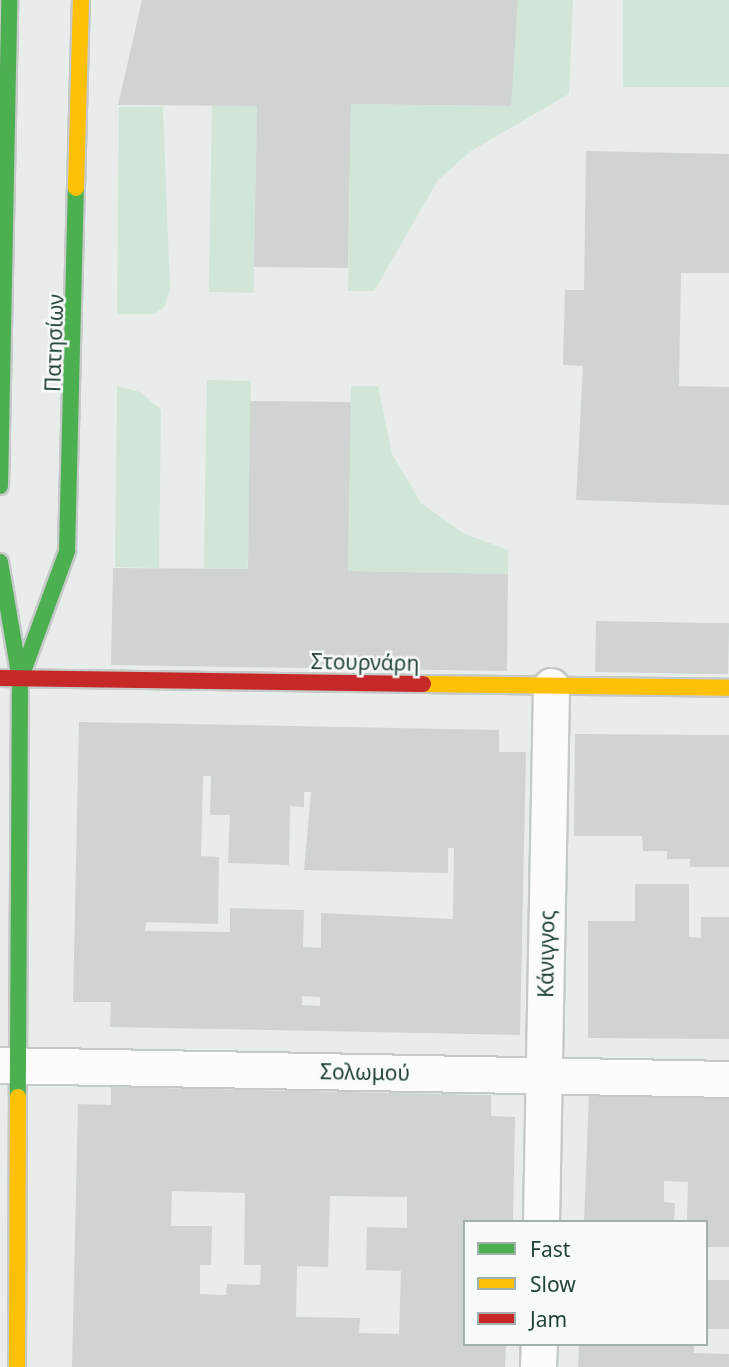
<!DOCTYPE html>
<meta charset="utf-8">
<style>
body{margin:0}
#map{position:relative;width:729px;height:1367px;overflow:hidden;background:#e8edeb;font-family:"Noto Sans",sans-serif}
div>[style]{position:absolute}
.green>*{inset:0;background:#d1e6d8;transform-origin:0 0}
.building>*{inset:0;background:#cfd4d2;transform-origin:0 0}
.roads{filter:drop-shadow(2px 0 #c5cac8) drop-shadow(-2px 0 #c5cac8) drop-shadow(0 2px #c5cac8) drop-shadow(0 -2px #c5cac8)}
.street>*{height:35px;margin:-17.5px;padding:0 17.5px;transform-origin:17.5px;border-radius:17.5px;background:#fcfcfc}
.fast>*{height:16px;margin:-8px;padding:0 8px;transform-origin:8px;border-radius:8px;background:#4caf50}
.slow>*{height:16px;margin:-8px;padding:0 8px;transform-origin:8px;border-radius:8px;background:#ffc107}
.jam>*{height:16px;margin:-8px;padding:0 8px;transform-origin:8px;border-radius:8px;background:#c62828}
span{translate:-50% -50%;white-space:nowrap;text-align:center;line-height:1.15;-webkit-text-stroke:5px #f7fbf9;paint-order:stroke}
.street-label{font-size:21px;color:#24423a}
.legend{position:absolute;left:463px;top:1220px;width:245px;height:126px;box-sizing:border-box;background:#f7fbf9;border:2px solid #a3b1ad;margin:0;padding:9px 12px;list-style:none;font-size:21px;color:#24423a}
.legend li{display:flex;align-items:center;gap:14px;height:35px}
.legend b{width:35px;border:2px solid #a3b1ad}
</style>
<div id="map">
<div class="green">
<div style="clip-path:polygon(518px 0,573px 0,569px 94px,471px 151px,438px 180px,374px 291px,348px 291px,351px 104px,510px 106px)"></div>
<div style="left:623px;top:0;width:106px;height:87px"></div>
<div style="left:212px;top:105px;width:45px;height:187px;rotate:1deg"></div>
<div style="clip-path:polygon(119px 107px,163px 107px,170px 290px,164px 307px,154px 314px,117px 314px)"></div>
<div style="left:207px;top:380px;width:44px;height:188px;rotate:1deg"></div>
<div style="clip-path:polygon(117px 386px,140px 392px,161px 410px,159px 568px,115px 567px)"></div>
<div style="clip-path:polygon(351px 386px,378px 386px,392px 454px,421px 503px,463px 533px,508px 550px,508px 574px,348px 571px)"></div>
</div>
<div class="building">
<div style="clip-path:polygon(142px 0,518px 0,511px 106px,351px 104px,348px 268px,254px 267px,257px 106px,118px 105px)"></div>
<div style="clip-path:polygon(586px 151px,729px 154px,729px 273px,681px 273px,679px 386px,729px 387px,729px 505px,576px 500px,583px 366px,563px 365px,565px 290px,584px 290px)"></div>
<div style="clip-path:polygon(250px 401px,351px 402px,348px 571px,508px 574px,507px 671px,111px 665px,113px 568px,248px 569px)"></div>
<div style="left:596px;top:621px;width:133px;height:51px;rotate:1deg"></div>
<div style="clip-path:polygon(evenodd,79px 722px,499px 730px,499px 752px,526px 752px,520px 1035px,110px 1027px,111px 1002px,73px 1002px,79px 722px,203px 776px,211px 776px,210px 815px,230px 815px,228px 863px,289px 865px,290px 806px,304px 807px,304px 792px,311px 792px,304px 870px,448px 873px,448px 848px,454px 848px,453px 919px,321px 913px,321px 948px,303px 947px,304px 910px,230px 908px,230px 932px,145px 931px,146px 922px,218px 924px,219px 857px,201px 856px,203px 776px,79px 722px,302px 996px,320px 997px,320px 1006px,302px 1005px,302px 996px)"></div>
<div style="clip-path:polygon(575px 734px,729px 735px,729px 867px,690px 867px,690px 859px,667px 859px,667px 851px,643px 851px,642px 836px,574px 836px)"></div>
<div style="clip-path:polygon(635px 884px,689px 884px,689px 937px,701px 938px,701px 917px,729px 917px,729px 1039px,588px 1038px,588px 921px,635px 921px)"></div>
<div style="clip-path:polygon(evenodd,111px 1087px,491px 1095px,491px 1116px,515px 1117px,513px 1222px,465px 1222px,465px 1344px,506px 1344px,505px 1367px,72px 1367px,78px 1104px,111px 1105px,111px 1087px,172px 1191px,245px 1193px,244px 1265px,261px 1265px,260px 1285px,227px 1284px,226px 1295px,200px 1294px,200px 1265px,211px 1265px,212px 1226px,171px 1226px,172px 1191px,111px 1087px,330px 1196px,407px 1197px,407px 1228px,367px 1227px,366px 1270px,401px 1271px,399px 1334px,359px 1333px,360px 1318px,296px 1317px,297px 1266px,328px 1267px,330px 1196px)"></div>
<div style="clip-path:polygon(589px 1092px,729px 1097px,729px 1247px,706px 1247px,706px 1222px,687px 1222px,688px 1182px,664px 1181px,664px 1202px,675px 1203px,674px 1222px,584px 1222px)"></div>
<div style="left:706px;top:1280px;width:23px;height:49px"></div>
<div style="clip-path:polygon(579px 1344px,694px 1344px,694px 1353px,729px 1354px,729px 1367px,578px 1367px)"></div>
</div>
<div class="roads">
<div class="street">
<div style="left:0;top:1065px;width:729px;rotate:1.1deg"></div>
<div style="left:541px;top:1222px;width:536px;rotate:-88.93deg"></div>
<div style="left:538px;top:1367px;width:23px;rotate:-88deg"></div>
</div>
<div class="fast">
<div style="left:0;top:486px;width:486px;rotate:-88.9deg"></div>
<div style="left:0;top:562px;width:119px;rotate:80.3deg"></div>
<div style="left:20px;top:679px;width:418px;rotate:90.3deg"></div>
<div style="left:21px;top:677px;width:134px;rotate:-69.9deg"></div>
<div style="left:67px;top:551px;width:363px;rotate:-88.6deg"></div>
</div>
<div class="slow">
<div style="left:76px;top:188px;width:188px;rotate:-88.5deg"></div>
<div style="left:423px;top:684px;width:306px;rotate:0.7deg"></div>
<div style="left:17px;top:1367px;width:270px;rotate:-89.8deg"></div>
</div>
<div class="jam">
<div style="left:0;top:678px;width:423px;rotate:0.8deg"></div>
</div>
</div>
<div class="street-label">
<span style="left:54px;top:343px;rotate:-88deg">Πατησίων</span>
<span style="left:365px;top:662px;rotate:1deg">Στουρνάρη</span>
<span style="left:546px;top:954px;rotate:-89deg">Κάνιγγος</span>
<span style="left:365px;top:1072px;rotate:1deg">Σολωμού</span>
</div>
<ul class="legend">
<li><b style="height:9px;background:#4caf50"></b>Fast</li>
<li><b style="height:9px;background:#ffc107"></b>Slow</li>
<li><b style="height:9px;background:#c62828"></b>Jam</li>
</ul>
</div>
